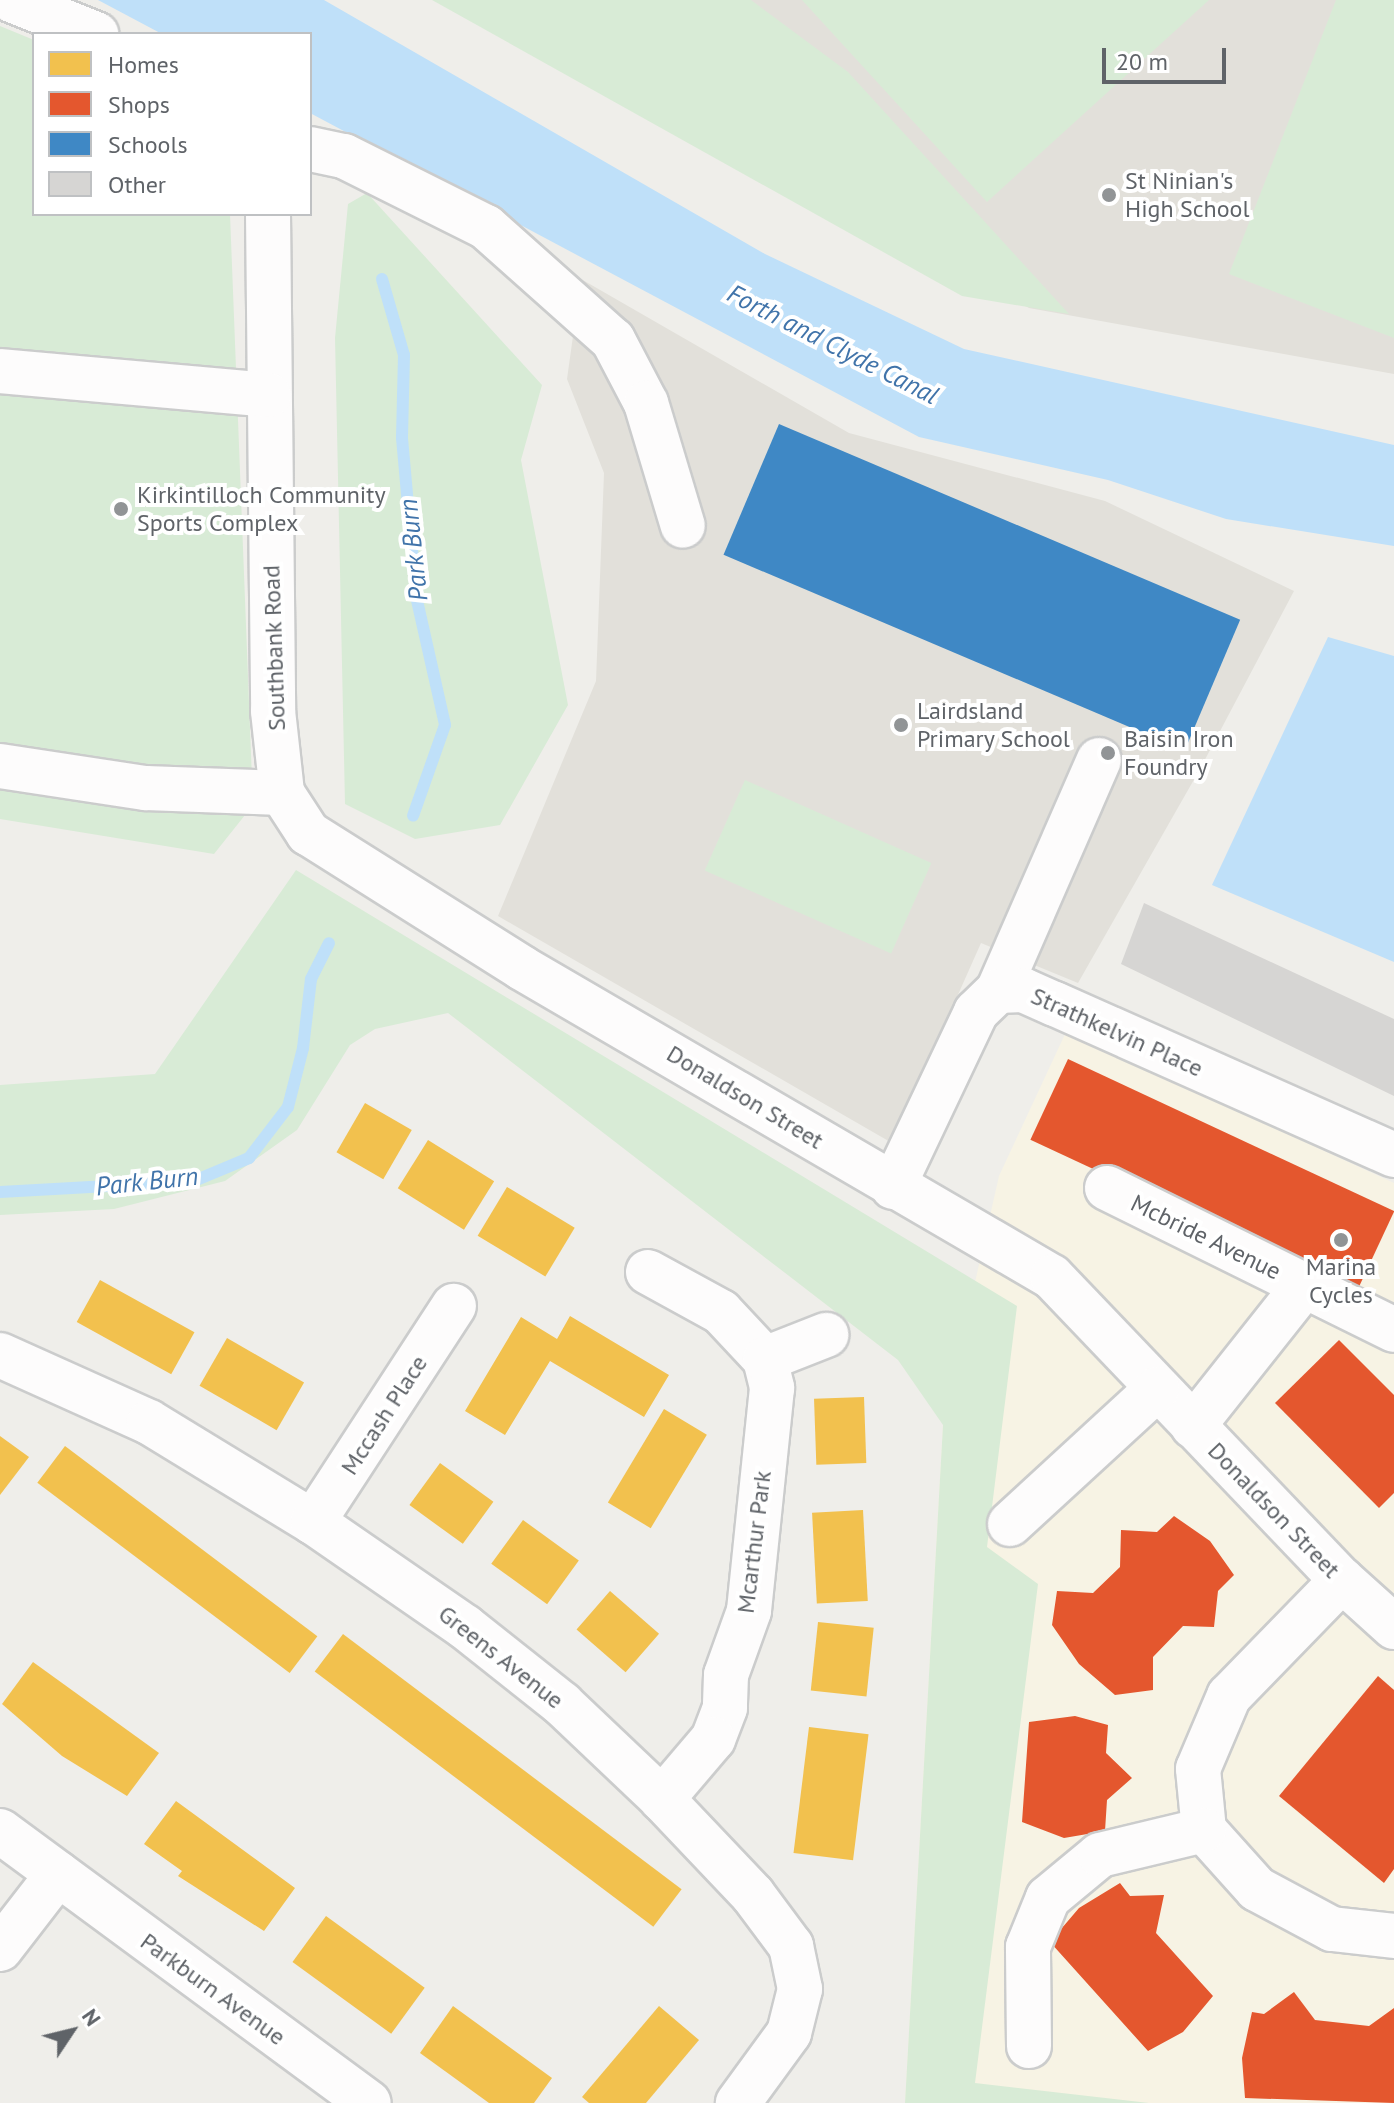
<!DOCTYPE html>
<style>
body{margin:0}
#map{position:relative;width:1394px;height:2103px;overflow:hidden;background:#efeeea;font-family:"PT Sans",sans-serif}
div>[style]{position:absolute}
.commercial>*{inset:0;background:#f7f3e4}
.education>*{inset:0;background:#e2e0da}
.green>*{inset:0;background:#d8ebd6;transform-origin:0 0}
.water>*{inset:0;background:#bfe0f9}
.homes>*{inset:0;background:#f2c14e;transform-origin:0 0}
.shops>*{inset:0;background:#e4572e;transform-origin:0 0}
.schools>*{inset:0;background:#3f88c5;transform-origin:0 0}
.stream>*{height:12px;margin:-6px;padding:0 6px;transform-origin:6px;border-radius:6px;background:#bfe0f9}
.building>*{inset:0;background:#d6d5d3}
.roads{filter:drop-shadow(2px 0 #cbcccc) drop-shadow(-2px 0 #cbcccc) drop-shadow(0 2px #cbcccc) drop-shadow(0 -2px #cbcccc)}
.minor>*{height:44px;margin:-22px;padding:0 22px;transform-origin:22px;border-radius:22px;background:#fdfcfc}
.dots>*{width:22px;height:22px;translate:-50% -50%;box-sizing:border-box;border:4px solid #fff;border-radius:50%}
span{translate:-50% -50%;white-space:nowrap;text-align:center;line-height:1.15;-webkit-text-stroke:8px #fff;paint-order:stroke}
.poi-label{font-size:24px;color:#5f6368}
.left{translate:0 -50%;text-align:left}
.street-label{font-size:24px;color:#5f6368}
.water-label{font-size:26px;color:#4174aa;font-style:italic}
.legend{position:absolute;left:32px;top:32px;width:280px;height:184px;box-sizing:border-box;background:#fff;border:2px solid #bfc1c3;margin:0;padding:10px 14px;list-style:none;font-size:24px;color:#5f6368}
.legend li{display:flex;align-items:center;gap:16px;height:40px}
.legend b{width:40px;border:2px solid #bfc1c3}
.north{position:absolute;left:32px;top:1991px;width:80px;height:80px;-webkit-text-stroke:6px #fff;paint-order:stroke;rotate:55deg;font-size:22px;font-weight:700;line-height:32px;text-align:center;color:#5f6368}
.north::after{content:'';display:block;margin:auto;width:28px;height:36px;background:#5f6368;clip-path:polygon(50% 0,100% 100%,50% 72%,0 100%)}
.scale{position:absolute;left:1102px;top:48px;width:124px;height:36px;box-sizing:border-box;border:4px solid #5f6368;border-top:0;padding-left:10px;font-size:24px;line-height:28px;white-space:nowrap;color:#5f6368;-webkit-text-stroke:6px #fff;paint-order:stroke}
</style>
<div id="map">
<div class="commercial">
<div style="clip-path:polygon(1066px 1032px,1394px 1183px,1394px 2103px,905px 2103px,943px 1424px,999px 1176px)"></div>
</div>
<div class="education">
<div style="clip-path:polygon(600px 0,1394px 0,1394px 374px,1029px 308px,620px 83px)"></div>
<div style="clip-path:polygon(581px 279px,849px 433px,1105px 501px,1294px 591px,1200px 769px,1078px 983px,981px 943px,892px 1143px,498px 916px,596px 681px,604px 473px,567px 379px)"></div>
</div>
<div class="green">
<div style="clip-path:polygon(432px 0,751px 0,848px 72px,1069px 314px,962px 296px)"></div>
<div style="clip-path:polygon(802px 0,1209px 0,987px 202px)"></div>
<div style="clip-path:polygon(1336px 0,1394px 0,1394px 338px,1229px 274px)"></div>
<div style="clip-path:polygon(0 26px,34px 40px,34px 214px,230px 214px,253px 805px,214px 854px,0 819px)"></div>
<div style="clip-path:polygon(367px 193px,542px 385px,521px 460px,568px 705px,500px 825px,415px 839px,345px 804px,335px 338px,348px 204px)"></div>
<div style="left:745px;top:780px;width:204px;height:99px;rotate:24deg"></div>
<div style="clip-path:polygon(296px 870px,1017px 1306px,987px 1547px,1038px 1584px,975px 2083px,1149px 2103px,905px 2103px,943px 1425px,898px 1360px,448px 1013px,375px 1029px,350px 1045px,297px 1130px,225px 1181px,114px 1209px,0 1215px,0 1085px,155px 1074px)"></div>
</div>
<div class="water">
<div style="clip-path:polygon(98px 0,324px 0,765px 254px,964px 349px,1394px 445px,1394px 546px,1226px 519px,1108px 480px,919px 437px,310px 113px,310px 34px,162px 34px)"></div>
<div style="clip-path:polygon(1328px 637px,1394px 656px,1394px 962px,1212px 885px)"></div>
</div>
<div class="homes">
<div style="left:365px;top:1103px;width:54px;height:57px;rotate:30deg"></div>
<div style="left:428px;top:1140px;width:78px;height:57px;rotate:32deg"></div>
<div style="left:507px;top:1187px;width:79px;height:57px;rotate:31deg"></div>
<div style="left:100px;top:1280px;width:108px;height:48px;rotate:29deg"></div>
<div style="clip-path:polygon(570px 1316px,669px 1375px,644px 1417px,550px 1361px,505px 1435px,465px 1411px,521px 1317px,557px 1339px)"></div>
<div style="left:227px;top:1338px;width:89px;height:55px;rotate:30deg"></div>
<div style="left:864px;top:1397px;width:66px;height:50px;rotate:88deg"></div>
<div style="left:664px;top:1409px;width:50px;height:109px;rotate:31deg"></div>
<div style="clip-path:polygon(0 1436px,29px 1457px,0 1495px)"></div>
<div style="left:65px;top:1446px;width:316px;height:46px;rotate:37deg"></div>
<div style="left:440px;top:1463px;width:66px;height:52px;rotate:36deg"></div>
<div style="left:863px;top:1510px;width:91px;height:51px;rotate:87deg"></div>
<div style="left:523px;top:1520px;width:69px;height:54px;rotate:36deg"></div>
<div style="left:610px;top:1591px;width:65px;height:51px;rotate:41deg"></div>
<div style="left:818px;top:1622px;width:56px;height:69px;rotate:6deg"></div>
<div style="left:343px;top:1634px;width:424px;height:47px;rotate:37deg"></div>
<div style="clip-path:polygon(33px 1662px,159px 1753px,127px 1796px,62px 1756px,2px 1704px)"></div>
<div style="left:809px;top:1727px;width:60px;height:127px;rotate:7deg"></div>
<div style="clip-path:polygon(176px 1801px,295px 1888px,264px 1931px,178px 1876px,182px 1871px,144px 1844px)"></div>
<div style="left:326px;top:1916px;width:122px;height:57px;rotate:36deg"></div>
<div style="clip-path:polygon(453px 2006px,552px 2078px,534px 2103px,489px 2103px,420px 2053px)"></div>
<div style="clip-path:polygon(659px 2006px,699px 2040px,646px 2103px,589px 2103px,582px 2097px)"></div>
</div>
<div class="shops">
<div style="left:1068px;top:1059px;width:360px;height:89px;rotate:25deg"></div>
<div style="clip-path:polygon(1339px 1340px,1394px 1395px,1394px 1493px,1379px 1508px,1275px 1403px)"></div>
<div style="clip-path:polygon(1174px 1516px,1210px 1541px,1234px 1575px,1218px 1591px,1214px 1627px,1183px 1626px,1153px 1657px,1153px 1690px,1115px 1695px,1079px 1664px,1052px 1625px,1057px 1591px,1093px 1593px,1120px 1567px,1121px 1530px,1157px 1532px)"></div>
<div style="clip-path:polygon(1378px 1676px,1394px 1690px,1394px 1869px,1384px 1883px,1279px 1796px)"></div>
<div style="clip-path:polygon(1075px 1716px,1108px 1725px,1106px 1753px,1132px 1778px,1107px 1800px,1105px 1831px,1064px 1838px,1022px 1822px,1029px 1722px)"></div>
<div style="clip-path:polygon(1120px 1883px,1130px 1896px,1164px 1895px,1156px 1933px,1213px 1996px,1183px 2032px,1148px 2051px,1050px 1942px,1079px 1908px)"></div>
<div style="clip-path:polygon(1294px 1992px,1315px 2020px,1369px 2026px,1394px 2008px,1394px 2103px,1245px 2098px,1242px 2058px,1252px 2012px,1264px 2014px)"></div>
</div>
<div class="schools">
<div style="left:779px;top:424px;width:501px;height:142px;rotate:23deg"></div>
</div>
<div class="stream">
<div style="left:382px;top:279px;width:79px;rotate:73.9deg"></div>
<div style="left:404px;top:355px;width:83px;rotate:91.4deg"></div>
<div style="left:402px;top:438px;width:159px;rotate:84.9deg"></div>
<div style="left:416px;top:596px;width:132px;rotate:77.3deg"></div>
<div style="left:445px;top:725px;width:96px;rotate:109.4deg"></div>
<div style="left:0;top:1192px;width:194px;rotate:-3.2deg"></div>
<div style="left:194px;top:1181px;width:60px;rotate:-22.7deg"></div>
<div style="left:249px;top:1158px;width:64px;rotate:-52.6deg"></div>
<div style="left:288px;top:1107px;width:61px;rotate:-75.7deg"></div>
<div style="left:303px;top:1048px;width:69px;rotate:-83.4deg"></div>
<div style="left:311px;top:979px;width:40px;rotate:-63.4deg"></div>
</div>
<div class="building">
<div style="clip-path:polygon(1144px 903px,1394px 1019px,1394px 1096px,1121px 964px)"></div>
</div>
<div class="roads">
<div class="minor">
<div style="left:11px;top:0;width:92px;rotate:21.8deg"></div>
<div style="left:310px;top:149px;width:35px;rotate:12deg"></div>
<div style="left:344px;top:156px;width:159px;rotate:26.6deg"></div>
<div style="left:486px;top:227px;width:170px;rotate:41.7deg"></div>
<div style="left:613px;top:340px;width:71px;rotate:62.4deg"></div>
<div style="left:646px;top:403px;width:128px;rotate:73.3deg"></div>
<div style="left:268px;top:214px;width:497px;rotate:89.4deg"></div>
<div style="left:273px;top:711px;width:82px;rotate:83.7deg"></div>
<div style="left:282px;top:793px;width:48px;rotate:57deg"></div>
<div style="left:308px;top:833px;width:253px;rotate:32.2deg"></div>
<div style="left:522px;top:968px;width:613px;rotate:30.24deg"></div>
<div style="left:1052px;top:1277px;width:419px;rotate:46.3deg"></div>
<div style="left:1342px;top:1580px;width:70px;rotate:42.1deg"></div>
<div style="left:0;top:371px;width:270px;rotate:5.1deg"></div>
<div style="left:0;top:766px;width:148px;rotate:8.6deg"></div>
<div style="left:146px;top:788px;width:136px;rotate:2.1deg"></div>
<div style="left:998px;top:991px;width:252px;rotate:-66.4deg"></div>
<div style="left:893px;top:1187px;width:194px;rotate:-64.6deg"></div>
<div style="left:976px;top:1012px;width:30px;rotate:-44deg"></div>
<div style="left:998px;top:991px;width:25px;rotate:-2deg"></div>
<div style="left:1023px;top:990px;width:35px;rotate:24deg"></div>
<div style="left:1055px;top:1004px;width:371px;rotate:24deg"></div>
<div style="left:1107px;top:1188px;width:320px;rotate:26.3deg"></div>
<div style="left:648px;top:1272px;width:83px;rotate:28.7deg"></div>
<div style="left:721px;top:1312px;width:64px;rotate:46.9deg"></div>
<div style="left:765px;top:1359px;width:30px;rotate:76deg"></div>
<div style="left:772px;top:1388px;width:224px;rotate:95.9deg"></div>
<div style="left:749px;top:1611px;width:68px;rotate:109.8deg"></div>
<div style="left:726px;top:1675px;width:33px;rotate:92deg"></div>
<div style="left:725px;top:1708px;width:33px;rotate:111deg"></div>
<div style="left:713px;top:1739px;width:79px;rotate:130.4deg"></div>
<div style="left:0;top:1355px;width:163px;rotate:24.2deg"></div>
<div style="left:149px;top:1422px;width:192px;rotate:31.4deg"></div>
<div style="left:313px;top:1522px;width:185px;rotate:34.6deg"></div>
<div style="left:465px;top:1627px;width:124px;rotate:38.4deg"></div>
<div style="left:562px;top:1704px;width:138px;rotate:43.5deg"></div>
<div style="left:662px;top:1799px;width:132px;rotate:46.5deg"></div>
<div style="left:753px;top:1895px;width:64px;rotate:53.3deg"></div>
<div style="left:791px;top:1946px;width:44px;rotate:78.2deg"></div>
<div style="left:800px;top:1989px;width:45px;rotate:104deg"></div>
<div style="left:789px;top:2033px;width:87px;rotate:126.1deg"></div>
<div style="left:765px;top:1359px;width:66px;rotate:-21.5deg"></div>
<div style="left:1193px;top:1426px;width:179px;rotate:-51.6deg"></div>
<div style="left:313px;top:1522px;width:258px;rotate:-56.9deg"></div>
<div style="left:1010px;top:1524px;width:200px;rotate:-42.6deg"></div>
<div style="left:1342px;top:1580px;width:162px;rotate:134.2deg"></div>
<div style="left:1229px;top:1696px;width:79px;rotate:113deg"></div>
<div style="left:1198px;top:1769px;width:61px;rotate:84.4deg"></div>
<div style="left:1204px;top:1830px;width:79px;rotate:48.1deg"></div>
<div style="left:1257px;top:1889px;width:85px;rotate:28.1deg"></div>
<div style="left:1332px;top:1929px;width:62px;rotate:6.4deg"></div>
<div style="left:0;top:1831px;width:458px;rotate:36.4deg"></div>
<div style="left:0;top:1949px;width:95px;rotate:-52.3deg"></div>
<div style="left:1029px;top:2046px;width:99px;rotate:-90.6deg"></div>
<div style="left:1028px;top:1947px;width:53px;rotate:-67.8deg"></div>
<div style="left:1048px;top:1898px;width:67px;rotate:-39.6deg"></div>
<div style="left:1100px;top:1855px;width:107px;rotate:-13.5deg"></div>
</div>
</div>
<div class="dots">
<div style="left:1109px;top:195px;background:#919496"></div>
<div style="left:121px;top:509px;background:#919496"></div>
<div style="left:901px;top:725px;background:#919496"></div>
<div style="left:1108px;top:753px;background:#919496"></div>
<div style="left:1341px;top:1240px;background:#919496"></div>
</div>
<div class="poi-label">
<span class="left" style="left:1125px;top:195px">St Ninian's<br>High School</span>
<span class="left" style="left:137px;top:509px">Kirkintilloch Community<br>Sports Complex</span>
<span class="left" style="left:917px;top:725px">Lairdsland<br>Primary School</span>
<span class="left" style="left:1124px;top:753px">Baisin Iron<br>Foundry</span>
<span style="left:1341px;top:1281px">Marina<br>Cycles</span>
</div>
<div class="street-label">
<span style="left:274px;top:648px;rotate:-92deg">Southbank Road</span>
<span style="left:1117px;top:1032px;rotate:24deg">Strathkelvin Place</span>
<span style="left:745px;top:1097px;rotate:31deg">Donaldson Street</span>
<span style="left:1206px;top:1237px;rotate:26deg">Mcbride Avenue</span>
<span style="left:384px;top:1415px;rotate:-57deg">Mccash Place</span>
<span style="left:1274px;top:1510px;rotate:46deg">Donaldson Street</span>
<span style="left:754px;top:1542px;rotate:-83deg">Mcarthur Park</span>
<span style="left:501px;top:1657px;rotate:38deg">Greens Avenue</span>
<span style="left:213px;top:1989px;rotate:36deg">Parkburn Avenue</span>
</div>
<div class="water-label">
<span style="left:833px;top:344px;rotate:27deg">Forth and Clyde Canal</span>
<span style="left:413px;top:550px;rotate:-96deg">Park Burn</span>
<span style="left:147px;top:1181px;rotate:-6deg">Park Burn</span>
</div>
<ul class="legend">
<li><b style="height:22px;background:#f2c14e"></b>Homes</li>
<li><b style="height:22px;background:#e4572e"></b>Shops</li>
<li><b style="height:22px;background:#3f88c5"></b>Schools</li>
<li><b style="height:22px;background:#d6d5d3"></b>Other</li>
</ul>
<div class="north">N</div>
<div class="scale">20 m</div>
</div>
